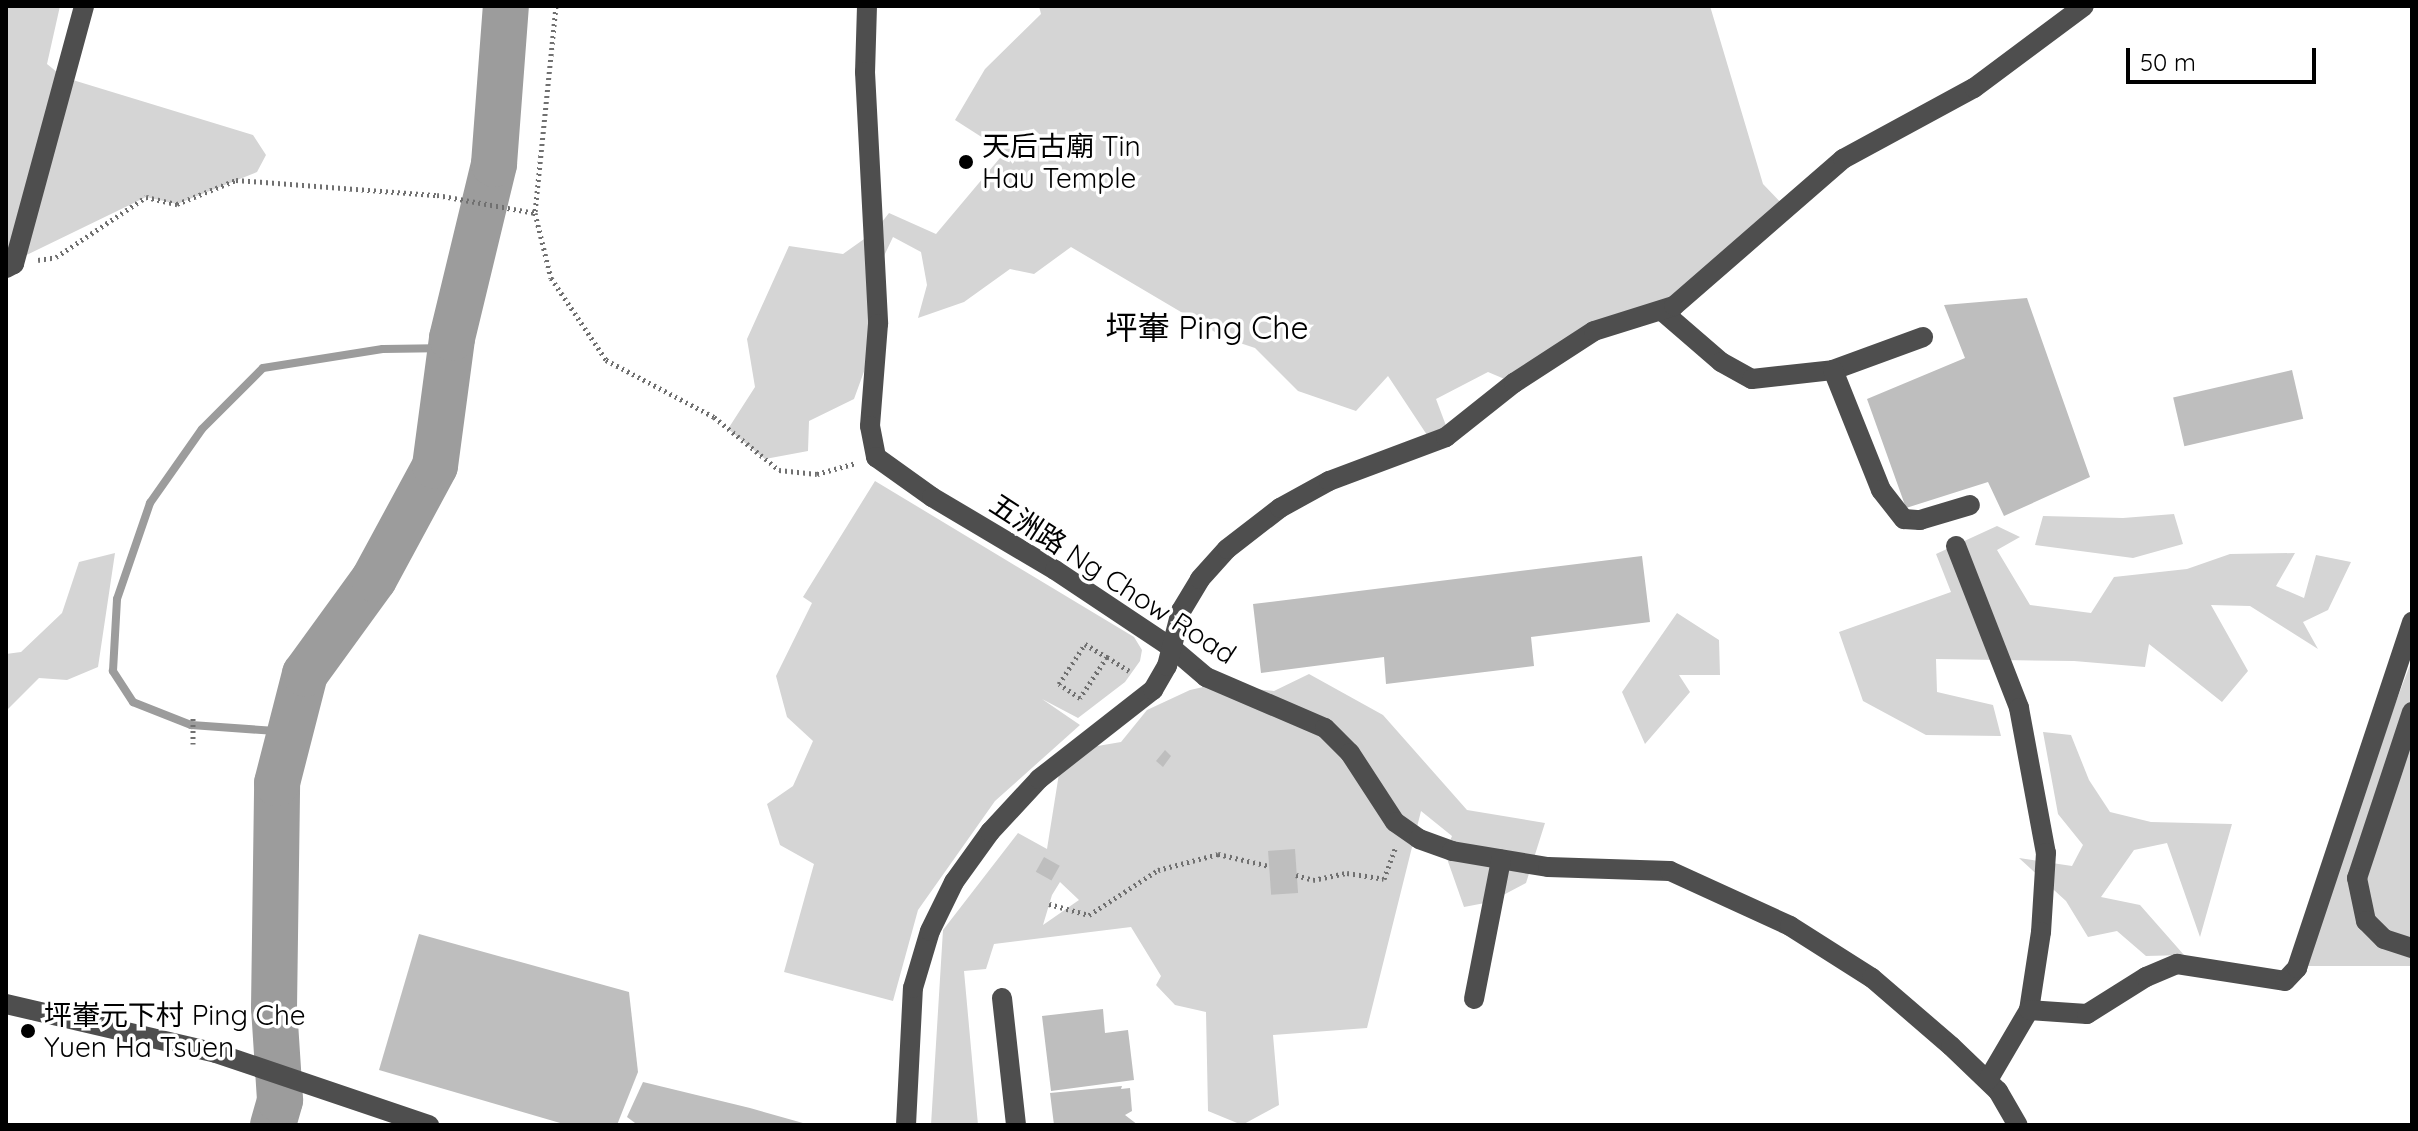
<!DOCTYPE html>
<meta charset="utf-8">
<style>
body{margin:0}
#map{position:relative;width:2418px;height:1131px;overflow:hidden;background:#fff;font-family:Quicksand,"Noto Sans SC",sans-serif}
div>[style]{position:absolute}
.green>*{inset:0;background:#d5d5d5}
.stream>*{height:8px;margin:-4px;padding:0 4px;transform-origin:4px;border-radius:4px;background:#9c9c9c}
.river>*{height:46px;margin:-23px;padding:0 23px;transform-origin:23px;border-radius:23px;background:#9c9c9c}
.building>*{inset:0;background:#bebebe;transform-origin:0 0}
.path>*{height:5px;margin-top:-2.5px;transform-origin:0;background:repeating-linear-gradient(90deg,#707070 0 2px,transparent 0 6px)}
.minor>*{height:20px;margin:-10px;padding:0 10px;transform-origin:10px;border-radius:10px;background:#4e4e4e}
.dots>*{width:22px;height:22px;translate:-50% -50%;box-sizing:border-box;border:4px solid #fff;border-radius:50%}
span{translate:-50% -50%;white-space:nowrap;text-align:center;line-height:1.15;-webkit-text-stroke:7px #fff;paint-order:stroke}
.poi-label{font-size:28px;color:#000}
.left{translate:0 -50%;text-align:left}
.street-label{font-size:28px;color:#000}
.quarter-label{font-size:32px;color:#000}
.frame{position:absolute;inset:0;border:8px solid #000;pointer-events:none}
.scale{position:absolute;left:2126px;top:48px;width:190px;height:36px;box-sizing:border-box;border:4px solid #000;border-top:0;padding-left:10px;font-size:24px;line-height:28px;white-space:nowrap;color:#000;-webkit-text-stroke:6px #fff;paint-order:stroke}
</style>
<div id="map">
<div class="green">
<div style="clip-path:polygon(6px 6px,60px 6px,47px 64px,63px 77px,253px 135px,266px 155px,257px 172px,177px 204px,146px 197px,6px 265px)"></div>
<div style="clip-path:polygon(1039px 6px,1710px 6px,1763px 184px,1786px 208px,1693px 290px,1514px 383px,1488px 372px,1436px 399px,1448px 431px,1429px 438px,1388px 376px,1356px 411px,1298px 391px,1255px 348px,1225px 338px,1071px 247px,1034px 274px,1010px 269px,964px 302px,918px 318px,927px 285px,921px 252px,893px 237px,876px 273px,866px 366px,854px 399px,809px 421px,808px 451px,765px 459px,728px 429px,755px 387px,747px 339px,789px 246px,843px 254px,874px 232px,889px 213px,936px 234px,1005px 152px,955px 120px,985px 69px,1041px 14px)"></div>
<div style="clip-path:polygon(875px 481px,1134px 637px,1142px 650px,1140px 661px,1125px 682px,1078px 718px,1042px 699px,1080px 725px,995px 801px,918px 910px,893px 1001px,784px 972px,814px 864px,780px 845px,767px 804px,793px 786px,813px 741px,787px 717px,776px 676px,812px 603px,803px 597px)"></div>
<div style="clip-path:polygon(2174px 514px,2183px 544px,2133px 558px,2035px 545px,2043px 516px,2123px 518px)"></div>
<div style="clip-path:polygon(1997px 526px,2020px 537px,1997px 550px,2030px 605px,2091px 613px,2114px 577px,2187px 569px,2230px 554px,2295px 553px,2276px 586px,2304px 598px,2316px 555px,2351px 562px,2328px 610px,2303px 622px,2318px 649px,2250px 606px,2211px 605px,2248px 671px,2222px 702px,2149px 644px,2145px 667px,2074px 661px,1936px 659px,1937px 692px,1993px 705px,2001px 736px,1926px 735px,1863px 701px,1839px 632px,1951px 592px,1936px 554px)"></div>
<div style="clip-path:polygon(115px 553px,98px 667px,67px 680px,39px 678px,6px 711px,6px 654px,21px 652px,62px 613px,79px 562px)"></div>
<div style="clip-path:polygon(1677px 613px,1719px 640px,1720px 675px,1679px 675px,1690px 692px,1645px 744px,1622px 692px)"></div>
<div style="clip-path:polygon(2412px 660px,2412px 966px,2305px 966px,2395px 704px)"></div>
<div style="clip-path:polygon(evenodd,1309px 674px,1383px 715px,1467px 810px,1545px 823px,1526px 883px,1490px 902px,1464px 907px,1445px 853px,1452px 836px,1421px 811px,1367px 1028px,1273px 1035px,1279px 1105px,1242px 1125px,1208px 1111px,1206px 1012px,1175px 1005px,1156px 985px,1161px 976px,1131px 927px,994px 944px,986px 969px,964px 971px,978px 1125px,931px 1125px,943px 930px,1018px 833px,1047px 849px,1061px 761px,1080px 749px,1121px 742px,1147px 710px,1190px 690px,1212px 685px,1274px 691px,1309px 674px,1060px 882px,1079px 900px,1043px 925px,1052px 895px,1060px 882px)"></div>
<div style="clip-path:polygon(2043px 732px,2071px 735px,2089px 780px,2110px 812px,2151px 822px,2232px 824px,2200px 937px,2167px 843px,2134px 850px,2101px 897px,2140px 905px,2184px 955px,2146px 956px,2117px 931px,2088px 937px,2066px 901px,2019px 858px,2072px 866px,2083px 845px,2058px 814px)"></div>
</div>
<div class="stream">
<div style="left:290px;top:732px;width:99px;rotate:-176deg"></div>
<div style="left:191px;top:725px;width:62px;rotate:-158.4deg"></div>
<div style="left:133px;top:702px;width:37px;rotate:-123deg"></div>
<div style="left:113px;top:671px;width:72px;rotate:-86.8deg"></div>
<div style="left:117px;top:599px;width:102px;rotate:-71deg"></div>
<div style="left:150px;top:503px;width:90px;rotate:-54.9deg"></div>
<div style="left:202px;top:429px;width:86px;rotate:-45deg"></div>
<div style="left:263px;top:368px;width:121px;rotate:-9deg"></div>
<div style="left:383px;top:349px;width:68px;rotate:-0.8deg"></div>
</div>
<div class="river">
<div style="left:273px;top:1125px;width:26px;rotate:-74deg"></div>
<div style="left:280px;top:1100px;width:92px;rotate:-93.7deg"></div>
<div style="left:274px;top:1008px;width:225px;rotate:-89.2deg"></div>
<div style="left:277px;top:783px;width:113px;rotate:-75.6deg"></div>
<div style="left:305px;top:674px;width:117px;rotate:-54deg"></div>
<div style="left:374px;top:579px;width:128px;rotate:-61.6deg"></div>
<div style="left:435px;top:466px;width:129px;rotate:-82.4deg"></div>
<div style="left:452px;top:338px;width:179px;rotate:-76.4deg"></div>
<div style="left:494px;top:164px;width:158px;rotate:-85.7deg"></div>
</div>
<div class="building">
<div style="clip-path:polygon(2027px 298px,2090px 477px,2004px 516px,1988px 482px,1906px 508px,1867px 399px,1965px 358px,1944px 305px)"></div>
<div style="left:2292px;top:370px;width:50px;height:122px;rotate:77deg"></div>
<div style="clip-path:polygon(1642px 556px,1650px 622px,1531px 637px,1534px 666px,1386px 684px,1384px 657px,1261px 673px,1253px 604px)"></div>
<div style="clip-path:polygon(1165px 750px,1171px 756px,1163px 767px,1156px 761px)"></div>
<div style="left:1295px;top:849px;width:44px;height:27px;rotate:86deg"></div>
<div style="left:1044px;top:857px;width:18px;height:17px;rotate:29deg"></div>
<div style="clip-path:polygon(419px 934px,629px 992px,638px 1072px,617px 1125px,567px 1125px,379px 1070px)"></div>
<div style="clip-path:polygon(1103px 1009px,1105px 1033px,1128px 1030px,1134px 1080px,1051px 1091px,1042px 1016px)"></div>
<div style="clip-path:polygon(643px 1082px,750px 1108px,810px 1125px,635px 1123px,627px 1117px)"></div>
<div style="clip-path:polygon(1122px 1086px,1121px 1089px,1130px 1088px,1132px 1111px,1125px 1115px,1138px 1125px,1054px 1125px,1050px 1093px)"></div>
</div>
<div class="path">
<div style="left:556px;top:6px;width:208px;rotate:95.8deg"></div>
<div style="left:535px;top:213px;width:67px;rotate:76.2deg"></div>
<div style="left:551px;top:278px;width:99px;rotate:56.1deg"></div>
<div style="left:606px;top:360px;width:122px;rotate:27.8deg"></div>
<div style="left:714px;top:417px;width:84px;rotate:39.2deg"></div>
<div style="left:779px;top:470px;width:38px;rotate:6deg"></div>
<div style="left:817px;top:474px;width:41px;rotate:-15.8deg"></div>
<div style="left:38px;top:260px;width:18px;rotate:-9deg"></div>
<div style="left:56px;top:257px;width:108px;rotate:-33.7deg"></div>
<div style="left:146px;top:197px;width:32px;rotate:13deg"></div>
<div style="left:177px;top:204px;width:64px;rotate:-22.1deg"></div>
<div style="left:236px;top:180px;width:202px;rotate:4.3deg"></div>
<div style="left:437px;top:195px;width:100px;rotate:10.4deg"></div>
<div style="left:1107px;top:657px;width:49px;rotate:123.4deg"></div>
<div style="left:1080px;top:698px;width:25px;rotate:-146deg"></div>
<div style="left:1059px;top:684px;width:48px;rotate:-57deg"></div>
<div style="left:1085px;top:644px;width:26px;rotate:31deg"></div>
<div style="left:1107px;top:657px;width:26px;rotate:32deg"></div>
<div style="left:193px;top:744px;width:29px;rotate:-90deg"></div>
<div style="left:1296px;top:875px;width:18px;rotate:16deg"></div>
<div style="left:1313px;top:880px;width:35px;rotate:-12deg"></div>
<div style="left:1347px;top:873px;width:37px;rotate:9deg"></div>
<div style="left:1384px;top:879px;width:33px;rotate:-70deg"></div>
<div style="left:1049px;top:904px;width:41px;rotate:15.4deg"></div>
<div style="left:1089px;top:915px;width:82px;rotate:-33.1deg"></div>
<div style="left:1158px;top:870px;width:62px;rotate:-14.9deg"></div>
<div style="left:1218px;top:854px;width:52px;rotate:13.2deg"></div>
</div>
<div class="minor">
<div style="left:867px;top:6px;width:66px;rotate:91.7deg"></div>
<div style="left:865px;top:72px;width:252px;rotate:87deg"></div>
<div style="left:878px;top:324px;width:102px;rotate:94.5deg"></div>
<div style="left:870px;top:426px;width:32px;rotate:79deg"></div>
<div style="left:876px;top:457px;width:69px;rotate:35.5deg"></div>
<div style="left:932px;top:497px;width:143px;rotate:30.7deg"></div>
<div style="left:1055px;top:570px;width:141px;rotate:33.7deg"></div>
<div style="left:1172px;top:648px;width:45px;rotate:40.5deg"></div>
<div style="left:1206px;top:677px;width:129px;rotate:23.2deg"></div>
<div style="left:1325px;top:728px;width:35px;rotate:45deg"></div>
<div style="left:1350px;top:753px;width:82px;rotate:56.9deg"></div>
<div style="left:1395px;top:822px;width:29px;rotate:35deg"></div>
<div style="left:1419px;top:839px;width:35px;rotate:20deg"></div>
<div style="left:1452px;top:851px;width:97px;rotate:9.5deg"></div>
<div style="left:1548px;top:867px;width:122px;rotate:1.9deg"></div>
<div style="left:1670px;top:871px;width:132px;rotate:24.6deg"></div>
<div style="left:1790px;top:926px;width:97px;rotate:32.4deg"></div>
<div style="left:1872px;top:978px;width:104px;rotate:40.7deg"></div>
<div style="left:1951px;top:1046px;width:65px;rotate:43.8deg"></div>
<div style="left:1998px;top:1091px;width:39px;rotate:60deg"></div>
<div style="left:6px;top:268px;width:9px;rotate:-27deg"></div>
<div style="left:14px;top:264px;width:267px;rotate:-74.8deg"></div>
<div style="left:1662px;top:311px;width:78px;rotate:40.8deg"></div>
<div style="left:1721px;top:362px;width:35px;rotate:29deg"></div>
<div style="left:1752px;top:379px;width:81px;rotate:-6.3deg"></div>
<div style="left:1833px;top:370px;width:96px;rotate:-20.1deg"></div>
<div style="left:1833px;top:370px;width:129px;rotate:68.2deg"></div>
<div style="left:1881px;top:490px;width:37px;rotate:52deg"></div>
<div style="left:1904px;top:519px;width:16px;rotate:4deg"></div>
<div style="left:1920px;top:520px;width:52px;rotate:-16.7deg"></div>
<div style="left:1956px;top:546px;width:174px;rotate:68.7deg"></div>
<div style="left:2019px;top:708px;width:147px;rotate:79.5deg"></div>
<div style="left:2046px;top:853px;width:79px;rotate:93.6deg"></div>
<div style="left:2041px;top:932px;width:79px;rotate:98.7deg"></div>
<div style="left:2029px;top:1010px;width:81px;rotate:120.4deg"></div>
<div style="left:2412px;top:712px;width:175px;rotate:108.3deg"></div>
<div style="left:2357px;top:878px;width:44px;rotate:78.2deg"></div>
<div style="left:2366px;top:921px;width:25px;rotate:45deg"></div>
<div style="left:2384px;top:939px;width:29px;rotate:18deg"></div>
<div style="left:1002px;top:998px;width:128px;rotate:83.7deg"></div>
<div style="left:1474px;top:999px;width:142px;rotate:-79deg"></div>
<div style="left:6px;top:1004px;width:216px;rotate:13.1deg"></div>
<div style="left:216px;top:1053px;width:225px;rotate:18.7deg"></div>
<div style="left:2029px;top:1010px;width:58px;rotate:3.9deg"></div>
<div style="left:2087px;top:1014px;width:70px;rotate:-32.1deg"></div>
<div style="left:2146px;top:977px;width:34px;rotate:-23deg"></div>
<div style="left:2177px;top:964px;width:109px;rotate:8.9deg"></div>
<div style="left:2285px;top:981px;width:18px;rotate:-47deg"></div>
<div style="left:2297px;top:968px;width:365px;rotate:-71.6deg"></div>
<div style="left:906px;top:1125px;width:137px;rotate:-87.1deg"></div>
<div style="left:913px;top:988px;width:59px;rotate:-73.4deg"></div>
<div style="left:930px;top:931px;width:55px;rotate:-63.9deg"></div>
<div style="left:954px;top:882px;width:62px;rotate:-54.2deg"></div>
<div style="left:990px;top:832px;width:72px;rotate:-47.2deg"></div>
<div style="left:1039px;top:779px;width:145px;rotate:-38deg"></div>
<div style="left:1153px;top:690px;width:28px;rotate:-60deg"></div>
<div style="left:1167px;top:666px;width:57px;rotate:-75.7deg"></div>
<div style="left:1181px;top:611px;width:37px;rotate:-59deg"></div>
<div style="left:1200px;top:579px;width:40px;rotate:-48deg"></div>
<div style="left:1227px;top:549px;width:67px;rotate:-37.7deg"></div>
<div style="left:1280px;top:508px;width:56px;rotate:-28.9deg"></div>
<div style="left:1329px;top:481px;width:125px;rotate:-20.6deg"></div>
<div style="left:1446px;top:437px;width:87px;rotate:-38.5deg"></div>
<div style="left:1514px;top:383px;width:95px;rotate:-33deg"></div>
<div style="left:1594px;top:331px;width:84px;rotate:-17.4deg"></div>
<div style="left:1674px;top:306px;width:224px;rotate:-41deg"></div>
<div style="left:1843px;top:159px;width:149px;rotate:-28.5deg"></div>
<div style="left:1974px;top:88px;width:137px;rotate:-36.7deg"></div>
</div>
<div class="dots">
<div style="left:966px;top:162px;background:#000"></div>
<div style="left:28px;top:1031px;background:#000"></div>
</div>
<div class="poi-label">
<span class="left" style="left:982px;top:162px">天后古廟 Tin<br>Hau Temple</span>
<span class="left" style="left:44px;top:1031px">坪輋元下村 Ping Che<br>Yuen Ha Tsuen</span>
</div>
<div class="street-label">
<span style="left:1113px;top:579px;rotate:33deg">五洲路 Ng Chow Road</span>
</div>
<div class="quarter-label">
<span style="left:1207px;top:327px">坪輋 Ping Che</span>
</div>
<div class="frame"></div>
<div class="scale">50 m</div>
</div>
